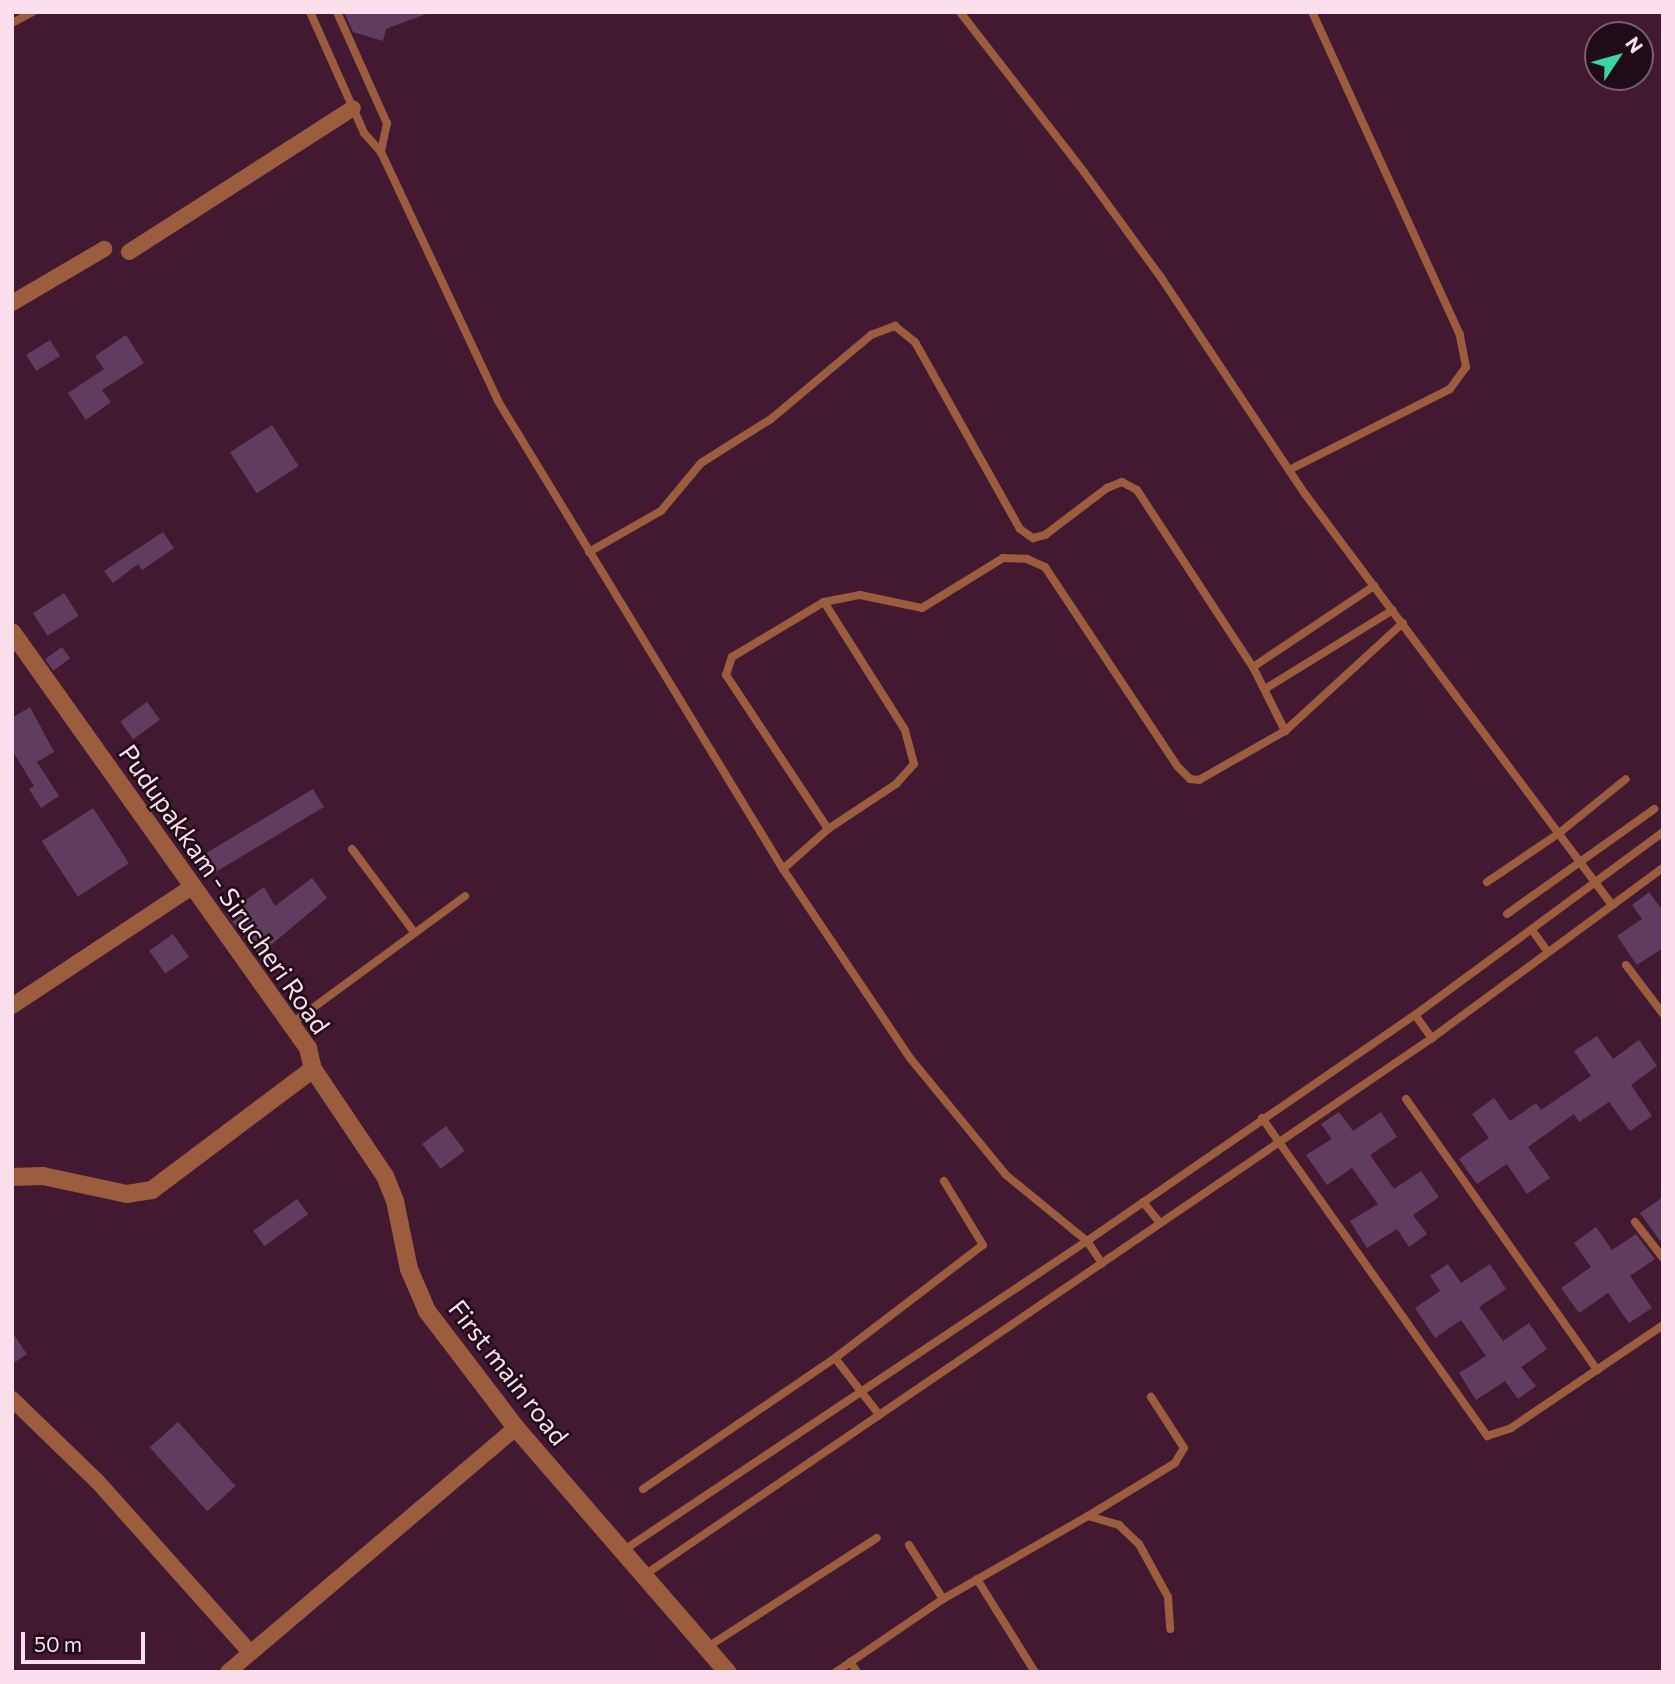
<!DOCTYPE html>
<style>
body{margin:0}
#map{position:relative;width:1675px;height:1684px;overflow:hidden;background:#431932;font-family:Commissioner,sans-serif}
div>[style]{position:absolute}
.building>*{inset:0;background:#603d60;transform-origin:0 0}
.service>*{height:8px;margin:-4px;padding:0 4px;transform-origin:4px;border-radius:4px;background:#9b5d3e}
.minor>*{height:16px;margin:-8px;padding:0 8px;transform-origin:8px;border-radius:8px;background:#9b5d3e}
.tertiary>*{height:18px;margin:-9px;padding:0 9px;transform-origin:9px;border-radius:9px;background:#9b5d3e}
span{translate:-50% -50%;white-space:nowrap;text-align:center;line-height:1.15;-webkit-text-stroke:5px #1f0c16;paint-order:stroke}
.street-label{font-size:26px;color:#fbdfed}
.frame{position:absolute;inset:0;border:14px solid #fbdfed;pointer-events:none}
.north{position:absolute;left:1584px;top:21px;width:70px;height:70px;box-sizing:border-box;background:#1f0c16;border:2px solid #77606c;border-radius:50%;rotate:54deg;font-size:19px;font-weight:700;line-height:28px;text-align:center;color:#fbdfed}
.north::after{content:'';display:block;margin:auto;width:24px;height:32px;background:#3cd4a4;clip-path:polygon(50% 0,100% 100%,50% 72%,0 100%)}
.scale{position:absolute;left:21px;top:1632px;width:124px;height:32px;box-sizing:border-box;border:4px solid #fbdfed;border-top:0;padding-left:9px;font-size:21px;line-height:24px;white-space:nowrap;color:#fbdfed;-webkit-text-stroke:5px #1f0c16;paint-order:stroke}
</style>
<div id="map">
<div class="building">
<div style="clip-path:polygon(344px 12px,426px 12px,426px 14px,386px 29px,383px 41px,353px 32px)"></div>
<div style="clip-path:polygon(126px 335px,144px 363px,102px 390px,111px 402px,86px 420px,68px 393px,104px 369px,95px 356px)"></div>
<div style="left:50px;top:340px;width:19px;height:28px;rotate:58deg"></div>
<div style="left:272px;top:425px;width:49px;height:50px;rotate:57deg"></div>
<div style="clip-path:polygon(163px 532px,174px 548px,142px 570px,138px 564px,113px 583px,104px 571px)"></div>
<div style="left:64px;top:593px;width:27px;height:37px;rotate:57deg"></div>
<div style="left:62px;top:647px;width:14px;height:21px;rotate:54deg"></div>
<div style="left:147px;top:702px;width:22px;height:33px;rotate:54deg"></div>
<div style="clip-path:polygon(30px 707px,54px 752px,37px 762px,59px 796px,41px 808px,29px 789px,34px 786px,12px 750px,12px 718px)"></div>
<div style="left:313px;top:789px;width:21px;height:137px;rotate:59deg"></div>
<div style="left:93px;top:808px;width:66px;height:61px;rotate:57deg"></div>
<div style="clip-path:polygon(312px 878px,327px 898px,259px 955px,226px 914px,264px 887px,275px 906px)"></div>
<div style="clip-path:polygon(1649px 892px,1663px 911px,1663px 948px,1637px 965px,1617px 936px,1642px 919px,1632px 905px)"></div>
<div style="left:173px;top:934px;width:28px;height:29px;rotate:55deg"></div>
<div style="clip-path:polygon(1597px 1036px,1613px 1059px,1639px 1040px,1657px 1066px,1631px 1085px,1652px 1116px,1630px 1131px,1609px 1102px,1579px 1122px,1574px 1114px,1528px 1147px,1550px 1178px,1527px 1194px,1507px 1164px,1477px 1184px,1459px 1159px,1489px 1138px,1472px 1114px,1494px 1098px,1510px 1121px,1536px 1103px,1541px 1110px,1591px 1076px,1574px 1051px)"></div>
<div style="clip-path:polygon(1339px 1112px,1353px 1131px,1381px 1112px,1397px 1137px,1370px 1155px,1394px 1189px,1421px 1171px,1439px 1197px,1413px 1215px,1427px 1234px,1409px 1247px,1397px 1229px,1367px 1248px,1350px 1221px,1378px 1204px,1352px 1168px,1327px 1185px,1306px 1155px,1332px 1139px,1321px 1124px)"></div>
<div style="left:446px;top:1126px;width:31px;height:30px;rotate:53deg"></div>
<div style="clip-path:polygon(1663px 1197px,1663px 1245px,1640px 1213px)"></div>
<div style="left:297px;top:1199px;width:19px;height:54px;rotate:54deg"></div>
<div style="clip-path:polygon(1596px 1227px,1612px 1250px,1636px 1234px,1655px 1259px,1630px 1276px,1652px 1308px,1629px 1323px,1608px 1293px,1579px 1313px,1561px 1288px,1591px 1267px,1574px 1243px)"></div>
<div style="clip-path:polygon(1448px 1264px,1461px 1283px,1490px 1264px,1506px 1289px,1479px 1307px,1503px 1341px,1529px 1323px,1547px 1349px,1521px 1367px,1536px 1386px,1518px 1399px,1505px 1381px,1476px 1400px,1459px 1373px,1486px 1356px,1461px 1320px,1435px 1338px,1415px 1308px,1440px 1291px,1430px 1276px)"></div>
<div style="clip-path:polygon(12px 1332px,27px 1354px,12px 1364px)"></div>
<div style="left:178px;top:1422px;width:86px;height:38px;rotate:48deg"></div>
</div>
<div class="service">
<div style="left:310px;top:12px;width:133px;rotate:65.9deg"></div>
<div style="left:364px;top:133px;width:25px;rotate:48deg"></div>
<div style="left:381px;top:152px;width:275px;rotate:64.8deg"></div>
<div style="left:498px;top:401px;width:548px;rotate:58.66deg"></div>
<div style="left:783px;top:869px;width:228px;rotate:56.1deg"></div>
<div style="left:910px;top:1058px;width:151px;rotate:50.6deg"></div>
<div style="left:1006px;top:1175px;width:104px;rotate:39.2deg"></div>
<div style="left:1087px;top:1241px;width:27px;rotate:56deg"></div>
<div style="left:337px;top:12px;width:122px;rotate:65.8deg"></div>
<div style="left:387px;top:123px;width:30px;rotate:102deg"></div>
<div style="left:960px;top:12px;width:202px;rotate:52.2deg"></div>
<div style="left:1084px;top:172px;width:132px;rotate:53.9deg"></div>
<div style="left:1162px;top:279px;width:258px;rotate:56.4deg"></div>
<div style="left:1305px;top:494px;width:513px;rotate:53.24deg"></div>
<div style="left:12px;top:23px;width:24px;rotate:-28deg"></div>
<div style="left:1289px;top:470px;width:180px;rotate:-26.7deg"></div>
<div style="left:1450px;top:389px;width:27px;rotate:-54deg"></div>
<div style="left:1466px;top:367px;width:33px;rotate:-101deg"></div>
<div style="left:1460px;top:335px;width:355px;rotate:-114.6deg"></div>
<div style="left:589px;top:552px;width:83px;rotate:-29.7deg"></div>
<div style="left:661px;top:511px;width:62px;rotate:-50.2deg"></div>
<div style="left:701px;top:463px;width:83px;rotate:-32.2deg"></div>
<div style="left:771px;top:419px;width:131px;rotate:-40deg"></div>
<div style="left:871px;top:335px;width:26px;rotate:-21deg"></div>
<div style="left:895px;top:326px;width:26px;rotate:39deg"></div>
<div style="left:915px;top:342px;width:214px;rotate:60.7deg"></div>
<div style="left:1020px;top:529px;width:16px;rotate:35deg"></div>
<div style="left:1033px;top:538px;width:12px;rotate:-14deg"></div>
<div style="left:1045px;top:535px;width:78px;rotate:-37.2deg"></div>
<div style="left:1107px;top:488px;width:16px;rotate:-22deg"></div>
<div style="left:1122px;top:482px;width:17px;rotate:28deg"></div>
<div style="left:1137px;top:490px;width:212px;rotate:56.8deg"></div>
<div style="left:1253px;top:667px;width:72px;rotate:63.4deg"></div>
<div style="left:1253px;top:667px;width:146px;rotate:-33.8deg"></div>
<div style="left:1265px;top:689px;width:150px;rotate:-31.7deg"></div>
<div style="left:828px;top:829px;width:185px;rotate:-123.5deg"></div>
<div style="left:726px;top:675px;width:19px;rotate:-72deg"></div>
<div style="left:732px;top:657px;width:107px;rotate:-30.9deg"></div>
<div style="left:824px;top:602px;width:37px;rotate:-11deg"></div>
<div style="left:860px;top:595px;width:63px;rotate:11.8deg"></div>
<div style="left:922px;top:608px;width:95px;rotate:-31.7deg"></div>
<div style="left:1003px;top:558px;width:24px;rotate:2deg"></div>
<div style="left:1027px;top:559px;width:20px;rotate:24deg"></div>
<div style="left:1045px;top:567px;width:240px;rotate:56.4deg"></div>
<div style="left:1178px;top:767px;width:17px;rotate:45deg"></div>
<div style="left:1190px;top:779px;width:9px;rotate:6deg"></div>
<div style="left:1199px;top:780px;width:99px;rotate:-29.7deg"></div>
<div style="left:1285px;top:731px;width:160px;rotate:-42.5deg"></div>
<div style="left:352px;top:849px;width:104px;rotate:53.2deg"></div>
<div style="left:783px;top:869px;width:60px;rotate:-41.6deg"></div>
<div style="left:828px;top:829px;width:82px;rotate:-33.5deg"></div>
<div style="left:896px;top:784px;width:27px;rotate:-48deg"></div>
<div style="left:914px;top:764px;width:35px;rotate:-105deg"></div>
<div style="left:905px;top:730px;width:151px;rotate:-122.3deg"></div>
<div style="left:1487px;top:882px;width:86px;rotate:-34.1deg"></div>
<div style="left:1558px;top:834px;width:87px;rotate:-39deg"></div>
<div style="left:1507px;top:914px;width:181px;rotate:-35.5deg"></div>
<div style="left:1532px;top:930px;width:27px;rotate:54deg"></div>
<div style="left:1626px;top:965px;width:61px;rotate:52.9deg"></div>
<div style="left:1415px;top:1015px;width:29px;rotate:54deg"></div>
<div style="left:291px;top:1024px;width:216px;rotate:-36.3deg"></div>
<div style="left:1406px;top:1099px;width:332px;rotate:54.8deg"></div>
<div style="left:1262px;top:1118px;width:390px;rotate:54.7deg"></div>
<div style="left:1487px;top:1436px;width:25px;rotate:-18deg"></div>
<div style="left:1511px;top:1428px;width:184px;rotate:-34.1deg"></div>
<div style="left:1143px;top:1202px;width:27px;rotate:51deg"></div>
<div style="left:1635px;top:1222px;width:46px;rotate:52.1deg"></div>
<div style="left:877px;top:1412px;width:68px;rotate:-127.9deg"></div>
<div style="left:835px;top:1358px;width:186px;rotate:-37.4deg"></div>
<div style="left:983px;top:1245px;width:75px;rotate:-121.4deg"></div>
<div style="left:643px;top:1489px;width:232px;rotate:-34.3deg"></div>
<div style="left:1088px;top:1516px;width:102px;rotate:-31.3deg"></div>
<div style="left:1175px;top:1463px;width:17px;rotate:-59deg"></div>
<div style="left:1184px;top:1448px;width:61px;rotate:-122.9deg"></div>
<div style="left:909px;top:1545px;width:64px;rotate:57.8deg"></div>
<div style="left:624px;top:1550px;width:557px;rotate:-33.72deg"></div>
<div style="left:1087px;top:1241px;width:398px;rotate:-34.6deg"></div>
<div style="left:1415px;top:1015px;width:308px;rotate:-36.4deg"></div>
<div style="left:643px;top:1576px;width:955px;rotate:-34.29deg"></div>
<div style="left:1432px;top:1038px;width:287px;rotate:-36.4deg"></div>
<div style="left:977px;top:1579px;width:110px;rotate:58.1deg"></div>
<div style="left:706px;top:1648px;width:203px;rotate:-32.8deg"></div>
<div style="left:850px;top:1662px;width:12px;rotate:55deg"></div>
<div style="left:836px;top:1672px;width:130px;rotate:-34.3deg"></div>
<div style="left:943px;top:1599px;width:167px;rotate:-29.8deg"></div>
<div style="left:1088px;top:1516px;width:32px;rotate:16deg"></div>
<div style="left:1119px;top:1525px;width:28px;rotate:44deg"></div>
<div style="left:1139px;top:1544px;width:60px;rotate:61.3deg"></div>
<div style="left:1168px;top:1597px;width:32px;rotate:86deg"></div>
</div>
<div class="minor">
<div style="left:129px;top:252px;width:266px;rotate:-32.7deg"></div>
<div style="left:12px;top:303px;width:107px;rotate:-30.4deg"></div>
<div style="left:12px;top:1006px;width:216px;rotate:-33.5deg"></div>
<div style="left:12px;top:1399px;width:118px;rotate:44deg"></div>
<div style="left:97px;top:1481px;width:229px;rotate:48.2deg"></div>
<div style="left:228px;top:1672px;width:377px;rotate:-40.3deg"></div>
</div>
<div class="tertiary">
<div style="left:12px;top:632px;width:511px;rotate:54.57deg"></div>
<div style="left:308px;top:1048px;width:22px;rotate:77deg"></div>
<div style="left:313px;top:1069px;width:201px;rotate:143.1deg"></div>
<div style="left:152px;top:1190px;width:25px;rotate:171deg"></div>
<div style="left:127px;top:1194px;width:86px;rotate:-167.9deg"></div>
<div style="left:43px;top:1176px;width:31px;rotate:178deg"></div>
<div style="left:313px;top:1069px;width:129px;rotate:56.1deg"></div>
<div style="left:385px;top:1176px;width:27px;rotate:68deg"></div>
<div style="left:395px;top:1201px;width:69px;rotate:78.4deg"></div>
<div style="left:409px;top:1269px;width:46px;rotate:66.8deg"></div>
<div style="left:427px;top:1311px;width:147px;rotate:52.7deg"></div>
<div style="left:516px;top:1428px;width:323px;rotate:49.1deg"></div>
</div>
<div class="street-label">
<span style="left:225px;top:889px;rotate:55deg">Pudupakkam - Sirucheri Road</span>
<span style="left:509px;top:1372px;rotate:52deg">First main road</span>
</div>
<div class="frame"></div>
<div class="north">N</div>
<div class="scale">50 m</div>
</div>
